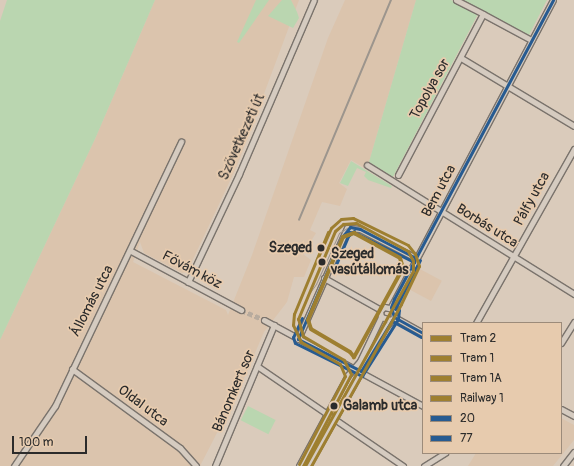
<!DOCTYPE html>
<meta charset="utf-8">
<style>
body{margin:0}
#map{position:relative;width:574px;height:466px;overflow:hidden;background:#dacbbb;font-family:Pangolin,sans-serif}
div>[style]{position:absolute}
.built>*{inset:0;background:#dbc4ad;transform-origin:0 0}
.green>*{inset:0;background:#bad6b0;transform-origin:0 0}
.minor-tunnel>*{height:5px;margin-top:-2.5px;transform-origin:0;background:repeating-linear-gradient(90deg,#b7ab9e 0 5px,transparent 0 7.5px)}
.roads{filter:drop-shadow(1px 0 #7a736c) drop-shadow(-1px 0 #7a736c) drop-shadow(0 1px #7a736c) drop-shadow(0 -1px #7a736c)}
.minor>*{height:5px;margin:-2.5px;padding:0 2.5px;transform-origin:2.5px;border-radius:2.5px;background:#d5cbc0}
.tram>*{height:1px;margin:-0.5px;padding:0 0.5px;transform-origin:0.5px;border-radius:0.5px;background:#9c958d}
.rail>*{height:1.5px;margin:-0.75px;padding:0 0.75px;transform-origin:0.75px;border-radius:0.75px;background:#9c958d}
.bus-1>*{height:3px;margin:-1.5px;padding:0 1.5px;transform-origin:1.5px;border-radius:1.5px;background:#275b91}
.bus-2>*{height:3px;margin:-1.5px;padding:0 1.5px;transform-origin:1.5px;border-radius:1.5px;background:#275b91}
.rail-1>*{height:4px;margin:-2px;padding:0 2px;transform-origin:2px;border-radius:2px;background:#9e7f30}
.tram-1>*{height:3px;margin:-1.5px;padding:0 1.5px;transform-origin:1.5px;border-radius:1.5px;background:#9e7f30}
.tram-2>*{height:3px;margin:-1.5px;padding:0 1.5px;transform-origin:1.5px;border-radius:1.5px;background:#9e7f30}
.tram-3>*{height:3px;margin:-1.5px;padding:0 1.5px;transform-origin:1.5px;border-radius:1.5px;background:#9e7f30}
.dots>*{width:11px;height:11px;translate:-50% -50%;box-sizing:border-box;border:2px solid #e7cbae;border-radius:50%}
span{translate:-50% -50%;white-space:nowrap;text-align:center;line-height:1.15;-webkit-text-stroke:3.5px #e7cbae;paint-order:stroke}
.street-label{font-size:14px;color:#2b2b2b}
.stop-label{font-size:14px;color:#2b2b2b;font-weight:700}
.right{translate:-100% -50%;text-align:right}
.left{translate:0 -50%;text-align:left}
.legend{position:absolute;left:422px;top:322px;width:140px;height:132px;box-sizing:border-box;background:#e7cbae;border:1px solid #9c8b7a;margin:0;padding:5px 7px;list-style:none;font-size:12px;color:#2b2b2b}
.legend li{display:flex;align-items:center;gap:8px;height:20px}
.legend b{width:20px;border:1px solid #9c8b7a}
.scale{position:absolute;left:12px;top:436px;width:75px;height:18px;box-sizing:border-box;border:2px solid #2b2b2b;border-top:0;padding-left:5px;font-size:12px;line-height:14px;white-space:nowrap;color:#2b2b2b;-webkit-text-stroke:3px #e7cbae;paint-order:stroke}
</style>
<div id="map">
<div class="built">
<div style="clip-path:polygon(155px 0,299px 0,237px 166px,187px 272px,182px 273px,144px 253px,140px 242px,133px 262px,226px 310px,228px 315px,252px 255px,328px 38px,345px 0,416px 0,369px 162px,365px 168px,351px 160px,339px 183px,347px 189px,340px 206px,322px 202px,310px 230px,316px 233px,303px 254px,311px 260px,304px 277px,294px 277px,287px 302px,264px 332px,239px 390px,200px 466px,0 466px,0 340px,95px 139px)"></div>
<div style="left:418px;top:268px;width:27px;height:23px;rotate:28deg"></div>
<div style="clip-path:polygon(561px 418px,574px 425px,574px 440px,553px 466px,468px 466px,476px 453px,561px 453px)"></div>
</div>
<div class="green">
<div style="clip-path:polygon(7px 0,155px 0,95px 139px,0 340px,0 21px)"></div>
<div style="clip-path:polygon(256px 0,269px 0,239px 43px,237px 42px)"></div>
<div style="clip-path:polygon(282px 0,291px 0,297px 12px,299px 18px,293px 28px,268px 16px)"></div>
<div style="clip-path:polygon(416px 0,451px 0,478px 14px,393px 177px,369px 162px)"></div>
<div style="clip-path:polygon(463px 0,547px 0,529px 35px)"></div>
<div style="clip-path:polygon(351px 161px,392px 186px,391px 188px,368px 180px,364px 176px,366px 172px,357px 168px,348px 186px,340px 183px)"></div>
<div style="left:248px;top:406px;width:31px;height:16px;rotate:27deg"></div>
</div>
<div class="minor-tunnel">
<div style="left:241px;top:310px;width:25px;rotate:23deg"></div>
</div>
<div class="roads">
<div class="minor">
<div style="left:456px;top:0;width:30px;rotate:27deg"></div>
<div style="left:461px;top:58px;width:132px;rotate:31deg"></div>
<div style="left:367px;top:165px;width:244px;rotate:31.9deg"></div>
<div style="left:398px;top:175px;width:182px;rotate:-62.2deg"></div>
<div style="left:483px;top:14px;width:55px;rotate:28.4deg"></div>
<div style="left:131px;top:251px;width:125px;rotate:28.2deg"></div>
<div style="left:324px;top:278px;width:65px;rotate:29.3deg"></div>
<div style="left:188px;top:282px;width:119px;rotate:-64.7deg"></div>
<div style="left:239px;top:174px;width:189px;rotate:-66.7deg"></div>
<div style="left:391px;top:307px;width:347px;rotate:-62.2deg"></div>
<div style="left:394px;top:317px;width:33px;rotate:29deg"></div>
<div style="left:264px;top:320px;width:181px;rotate:28.4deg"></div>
<div style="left:476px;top:323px;width:200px;rotate:-60.6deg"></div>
<div style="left:298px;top:339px;width:121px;rotate:-66.2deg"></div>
<div style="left:347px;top:228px;width:13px;rotate:4deg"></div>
<div style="left:360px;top:229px;width:63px;rotate:27.4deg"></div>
<div style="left:561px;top:343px;width:25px;rotate:-58deg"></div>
<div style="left:257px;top:366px;width:177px;rotate:34.4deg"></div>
<div style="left:72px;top:369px;width:134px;rotate:36.2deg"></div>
<div style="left:180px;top:448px;width:24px;rotate:48deg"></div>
<div style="left:561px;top:409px;width:15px;rotate:28deg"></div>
<div style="left:14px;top:466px;width:73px;rotate:-55.7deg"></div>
<div style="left:55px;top:406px;width:293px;rotate:-64.5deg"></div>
<div style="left:215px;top:466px;width:153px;rotate:-67.3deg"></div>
<div style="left:299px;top:466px;width:103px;rotate:-61.7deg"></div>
<div style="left:348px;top:375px;width:18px;rotate:-49deg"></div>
<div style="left:360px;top:361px;width:49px;rotate:-64.5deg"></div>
<div style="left:308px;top:466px;width:158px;rotate:-60.8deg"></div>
<div style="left:385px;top:328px;width:14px;rotate:-51deg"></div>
<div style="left:394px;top:317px;width:8px;rotate:-97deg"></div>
<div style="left:393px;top:309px;width:9px;rotate:-167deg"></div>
<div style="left:384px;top:307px;width:6px;rotate:135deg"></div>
<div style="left:380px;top:311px;width:6px;rotate:81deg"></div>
<div style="left:381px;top:317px;width:10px;rotate:17deg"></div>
<div style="left:424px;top:466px;width:25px;rotate:-32deg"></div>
<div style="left:563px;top:466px;width:18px;rotate:-52deg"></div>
</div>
</div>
<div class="tram">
<div style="left:308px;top:295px;width:14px;rotate:-54deg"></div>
<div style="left:316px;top:284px;width:56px;rotate:-65.7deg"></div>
<div style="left:339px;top:233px;width:13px;rotate:-32deg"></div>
<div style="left:350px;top:226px;width:16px;rotate:7deg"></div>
</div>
<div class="rail">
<div style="left:299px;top:220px;width:238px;rotate:-67.3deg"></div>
</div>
<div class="bus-1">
<div style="left:350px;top:227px;width:10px;rotate:11deg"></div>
<div style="left:360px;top:229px;width:63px;rotate:27.4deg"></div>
<div style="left:394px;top:317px;width:33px;rotate:29deg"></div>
<div style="left:298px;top:339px;width:111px;rotate:-66.7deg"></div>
<div style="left:342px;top:237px;width:13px;rotate:-51deg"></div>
<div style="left:298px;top:339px;width:71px;rotate:26.9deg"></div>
<div style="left:361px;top:371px;width:63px;rotate:-58.6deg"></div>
<div style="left:394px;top:317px;width:10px;rotate:-107deg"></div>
<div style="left:391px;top:307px;width:9px;rotate:-69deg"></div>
<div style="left:394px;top:299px;width:339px;rotate:-62deg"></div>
</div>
<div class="bus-2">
<div style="left:349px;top:232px;width:9px;rotate:13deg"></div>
<div style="left:358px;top:234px;width:63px;rotate:26.6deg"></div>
<div style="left:335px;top:267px;width:34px;rotate:-67deg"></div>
<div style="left:348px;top:236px;width:8px;rotate:-40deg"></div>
<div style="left:395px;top:309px;width:55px;rotate:-63deg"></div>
<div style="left:302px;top:318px;width:21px;rotate:115deg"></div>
<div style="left:293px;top:337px;width:6px;rotate:72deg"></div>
<div style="left:295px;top:343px;width:75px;rotate:26.2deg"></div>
<div style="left:362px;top:376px;width:67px;rotate:-57.7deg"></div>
<div style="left:398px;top:319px;width:9px;rotate:-84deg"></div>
<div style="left:399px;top:310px;width:7px;rotate:-124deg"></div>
<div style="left:392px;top:321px;width:33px;rotate:29deg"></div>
</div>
<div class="rail-1">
<div style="left:354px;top:233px;width:52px;rotate:28.5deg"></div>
<div style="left:400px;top:258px;width:10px;rotate:73deg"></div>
<div style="left:403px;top:268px;width:102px;rotate:118.8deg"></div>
<div style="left:354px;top:357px;width:6px;rotate:-129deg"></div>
<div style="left:350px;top:352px;width:45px;rotate:-149.5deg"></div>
<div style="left:311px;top:329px;width:9px;rotate:-108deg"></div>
<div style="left:308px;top:320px;width:90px;rotate:-67.1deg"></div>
<div style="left:343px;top:237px;width:12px;rotate:-20deg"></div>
</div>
<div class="tram-1">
<div style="left:303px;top:466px;width:104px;rotate:-62.4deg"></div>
<div style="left:351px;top:374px;width:16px;rotate:-117deg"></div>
<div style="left:344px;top:360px;width:48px;rotate:-149.7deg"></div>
<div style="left:303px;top:336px;width:18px;rotate:-106deg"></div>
<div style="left:298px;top:319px;width:95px;rotate:-67.2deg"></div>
<div style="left:335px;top:231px;width:11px;rotate:-41deg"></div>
<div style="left:343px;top:224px;width:13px;rotate:-4deg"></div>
<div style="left:356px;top:223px;width:59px;rotate:28.3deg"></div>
<div style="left:408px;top:251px;width:11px;rotate:63deg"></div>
<div style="left:413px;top:261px;width:10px;rotate:90deg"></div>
<div style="left:413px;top:271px;width:223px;rotate:119deg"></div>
</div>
<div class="tram-2">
<div style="left:311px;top:466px;width:185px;rotate:-60.9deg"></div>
<div style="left:401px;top:304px;width:42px;rotate:-64.7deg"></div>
<div style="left:419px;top:266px;width:13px;rotate:-108deg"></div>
<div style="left:415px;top:254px;width:11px;rotate:-128deg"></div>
<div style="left:408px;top:245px;width:61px;rotate:-153.9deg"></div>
<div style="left:353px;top:218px;width:12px;rotate:175deg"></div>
<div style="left:341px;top:219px;width:13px;rotate:138deg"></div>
<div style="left:331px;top:228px;width:35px;rotate:114deg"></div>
</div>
<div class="tram-3">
<div style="left:299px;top:464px;width:99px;rotate:-62.4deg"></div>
<div style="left:345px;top:376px;width:13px;rotate:-113deg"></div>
<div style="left:340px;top:364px;width:45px;rotate:-150.6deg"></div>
<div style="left:301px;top:342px;width:19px;rotate:-115deg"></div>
<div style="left:293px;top:325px;width:11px;rotate:-85deg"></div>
<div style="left:294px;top:314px;width:89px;rotate:-67.5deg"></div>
</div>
<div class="dots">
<div style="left:321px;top:248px;background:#2b2b2b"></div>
<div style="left:322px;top:262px;background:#2b2b2b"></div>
<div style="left:334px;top:406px;background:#2b2b2b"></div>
</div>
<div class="street-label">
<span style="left:430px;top:89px;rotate:-61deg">Topolya sor</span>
<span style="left:242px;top:137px;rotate:-66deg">Szövetkezeti út</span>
<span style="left:439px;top:191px;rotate:-62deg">Bem utca</span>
<span style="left:532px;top:199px;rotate:-61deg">Pálfy utca</span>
<span style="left:487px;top:226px;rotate:32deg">Borbás utca</span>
<span style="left:192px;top:270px;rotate:28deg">Fővám köz</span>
<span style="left:92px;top:301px;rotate:-63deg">Állomás utca</span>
<span style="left:234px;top:391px;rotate:-67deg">Bánomkert sor</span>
<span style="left:143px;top:406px;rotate:37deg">Oldal utca</span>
</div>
<div class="stop-label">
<span class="right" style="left:312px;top:248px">Szeged</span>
<span class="left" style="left:331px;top:262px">Szeged<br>vasútállomás</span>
<span class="left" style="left:343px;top:406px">Galamb utca</span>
</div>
<ul class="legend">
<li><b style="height:5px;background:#9e7f30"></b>Tram 2</li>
<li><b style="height:5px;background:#9e7f30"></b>Tram 1</li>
<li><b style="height:5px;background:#9e7f30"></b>Tram 1A</li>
<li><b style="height:5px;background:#9e7f30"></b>Railway 1</li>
<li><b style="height:5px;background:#275b91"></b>20</li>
<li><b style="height:5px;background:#275b91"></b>77</li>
</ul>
<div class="scale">100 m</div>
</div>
